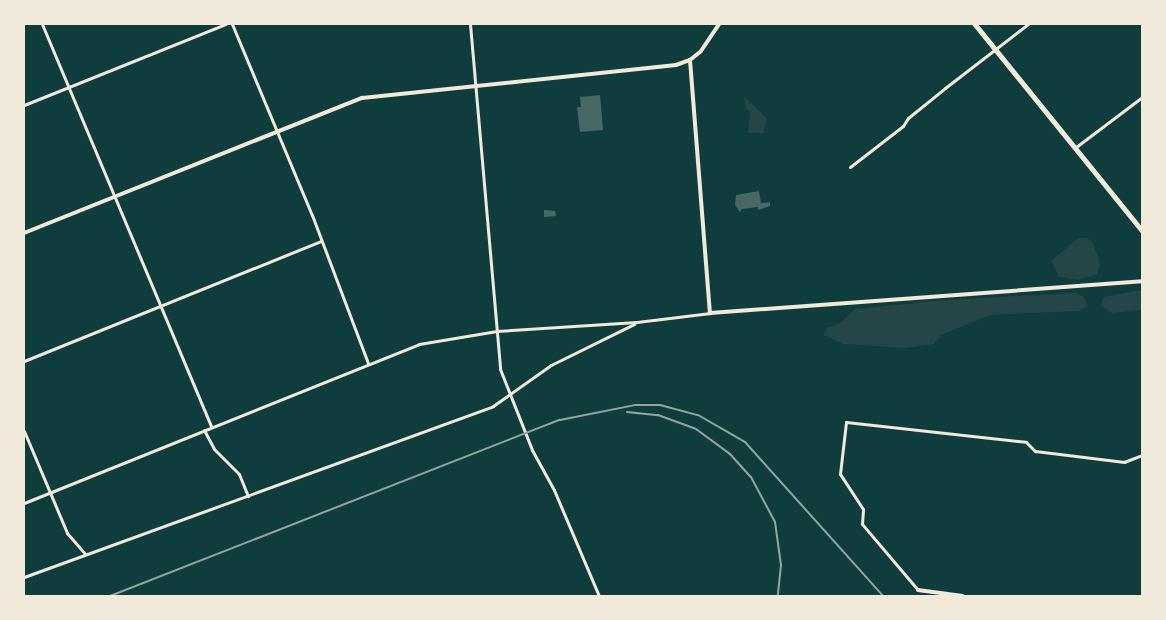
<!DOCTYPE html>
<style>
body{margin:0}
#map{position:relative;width:1166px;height:620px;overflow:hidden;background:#0f3d3e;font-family:"Golos Text",sans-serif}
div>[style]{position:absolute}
.green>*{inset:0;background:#244646}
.building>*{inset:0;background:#486865}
.minor>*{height:3px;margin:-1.5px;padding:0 1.5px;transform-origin:1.5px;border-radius:1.5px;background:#f1e9da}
.tertiary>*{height:4px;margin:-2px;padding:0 2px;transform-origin:2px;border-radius:2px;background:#f1e9da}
.secondary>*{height:4.5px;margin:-2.25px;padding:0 2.25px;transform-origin:2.25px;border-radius:2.25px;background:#f1e9da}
.rail>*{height:2px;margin:-1px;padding:0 1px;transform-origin:1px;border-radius:1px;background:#97a49c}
span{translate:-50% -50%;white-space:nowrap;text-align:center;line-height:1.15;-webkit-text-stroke:4px #f1e9da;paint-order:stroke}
.frame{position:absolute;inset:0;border:25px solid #f1e9da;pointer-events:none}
</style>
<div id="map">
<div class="green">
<div style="clip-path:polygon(744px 96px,767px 119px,763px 133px,748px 133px,750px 111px,746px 109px)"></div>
<div style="clip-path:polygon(1078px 238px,1087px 238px,1093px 243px,1100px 264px,1097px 274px,1078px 280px,1059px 277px,1051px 261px)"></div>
<div style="clip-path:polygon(1142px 290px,1142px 310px,1112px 313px,1101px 306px,1103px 297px)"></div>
<div style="clip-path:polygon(1075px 293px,1084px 297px,1087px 306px,1079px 311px,990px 315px,941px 335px,934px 344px,907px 348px,844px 344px,824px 335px,827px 328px,840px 323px,855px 309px,947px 300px)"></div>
</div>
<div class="building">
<div style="clip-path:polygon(600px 95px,603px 130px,580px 132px,577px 107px,581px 107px,580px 97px)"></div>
<div style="clip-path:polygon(759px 191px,761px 203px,770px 202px,770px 206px,758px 210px,758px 207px,742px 209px,740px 212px,735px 205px,736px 195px)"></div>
<div style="clip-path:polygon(544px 210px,555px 211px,556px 216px,544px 217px)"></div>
</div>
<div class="minor">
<div style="left:42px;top:24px;width:437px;rotate:67.2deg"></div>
<div style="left:232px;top:24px;width:207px;rotate:67.3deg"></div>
<div style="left:312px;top:215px;width:158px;rotate:69.3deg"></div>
<div style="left:470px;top:24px;width:346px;rotate:85deg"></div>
<div style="left:500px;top:369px;width:87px;rotate:68.4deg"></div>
<div style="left:532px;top:450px;width:46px;rotate:61.2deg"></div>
<div style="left:554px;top:490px;width:115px;rotate:67deg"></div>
<div style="left:24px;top:105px;width:217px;rotate:-21.9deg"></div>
<div style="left:1076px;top:147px;width:83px;rotate:-37.1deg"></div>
<div style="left:850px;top:167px;width:67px;rotate:-37.7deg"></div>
<div style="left:903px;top:126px;width:9px;rotate:-58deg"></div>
<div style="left:908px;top:118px;width:48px;rotate:-39deg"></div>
<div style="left:945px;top:88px;width:105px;rotate:-37.6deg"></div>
<div style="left:24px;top:361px;width:320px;rotate:-22deg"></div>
<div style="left:204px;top:430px;width:21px;rotate:62deg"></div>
<div style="left:214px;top:449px;width:35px;rotate:45deg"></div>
<div style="left:239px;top:474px;width:24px;rotate:68deg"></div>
<div style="left:24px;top:431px;width:111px;rotate:67.1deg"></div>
<div style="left:67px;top:533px;width:28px;rotate:49deg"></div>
<div style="left:24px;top:503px;width:426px;rotate:-21.9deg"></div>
<div style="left:419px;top:344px;width:79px;rotate:-9.5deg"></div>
<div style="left:497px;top:331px;width:140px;rotate:-3.7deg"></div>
<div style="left:637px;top:322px;width:74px;rotate:-7deg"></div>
<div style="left:24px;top:577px;width:499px;rotate:-20deg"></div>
<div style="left:493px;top:406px;width:71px;rotate:-35.3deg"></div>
<div style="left:551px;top:365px;width:93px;rotate:-26.3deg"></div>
<div style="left:918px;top:590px;width:87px;rotate:-130.3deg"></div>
<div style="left:862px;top:524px;width:15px;rotate:-86deg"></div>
<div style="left:863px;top:509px;width:42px;rotate:-123.3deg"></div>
<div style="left:840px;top:474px;width:52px;rotate:-83.4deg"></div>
<div style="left:846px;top:422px;width:181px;rotate:6.3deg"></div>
<div style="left:1026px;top:442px;width:13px;rotate:45deg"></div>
<div style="left:1035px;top:451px;width:90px;rotate:7deg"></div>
<div style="left:1124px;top:462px;width:19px;rotate:-21deg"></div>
</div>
<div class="tertiary">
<div style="left:690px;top:60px;width:254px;rotate:85.5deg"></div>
<div style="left:710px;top:313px;width:433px;rotate:-4.2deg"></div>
<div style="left:24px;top:233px;width:364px;rotate:-21.8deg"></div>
<div style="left:362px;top:98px;width:316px;rotate:-6deg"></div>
<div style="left:676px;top:65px;width:15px;rotate:-20deg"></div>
<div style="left:690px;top:60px;width:14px;rotate:-39deg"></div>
<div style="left:701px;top:51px;width:32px;rotate:-56deg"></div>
<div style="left:918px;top:590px;width:45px;rotate:7.6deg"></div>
</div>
<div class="secondary">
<div style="left:975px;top:24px;width:265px;rotate:51deg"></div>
</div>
<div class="rail">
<div style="left:627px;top:412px;width:31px;rotate:6deg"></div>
<div style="left:658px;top:415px;width:40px;rotate:20.2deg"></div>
<div style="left:696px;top:429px;width:42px;rotate:36.3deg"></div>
<div style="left:730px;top:454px;width:31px;rotate:48deg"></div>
<div style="left:751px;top:477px;width:51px;rotate:61.9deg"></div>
<div style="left:775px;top:522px;width:43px;rotate:82.1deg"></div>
<div style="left:781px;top:565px;width:31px;rotate:96deg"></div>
<div style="left:110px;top:596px;width:483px;rotate:-21.4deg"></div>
<div style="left:560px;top:420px;width:76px;rotate:-11.3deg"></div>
<div style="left:635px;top:405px;width:25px"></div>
<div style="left:660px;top:405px;width:39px;rotate:15deg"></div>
<div style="left:698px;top:415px;width:54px;rotate:29.9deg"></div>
<div style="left:745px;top:442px;width:207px;rotate:48.1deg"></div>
</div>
<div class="frame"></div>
</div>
